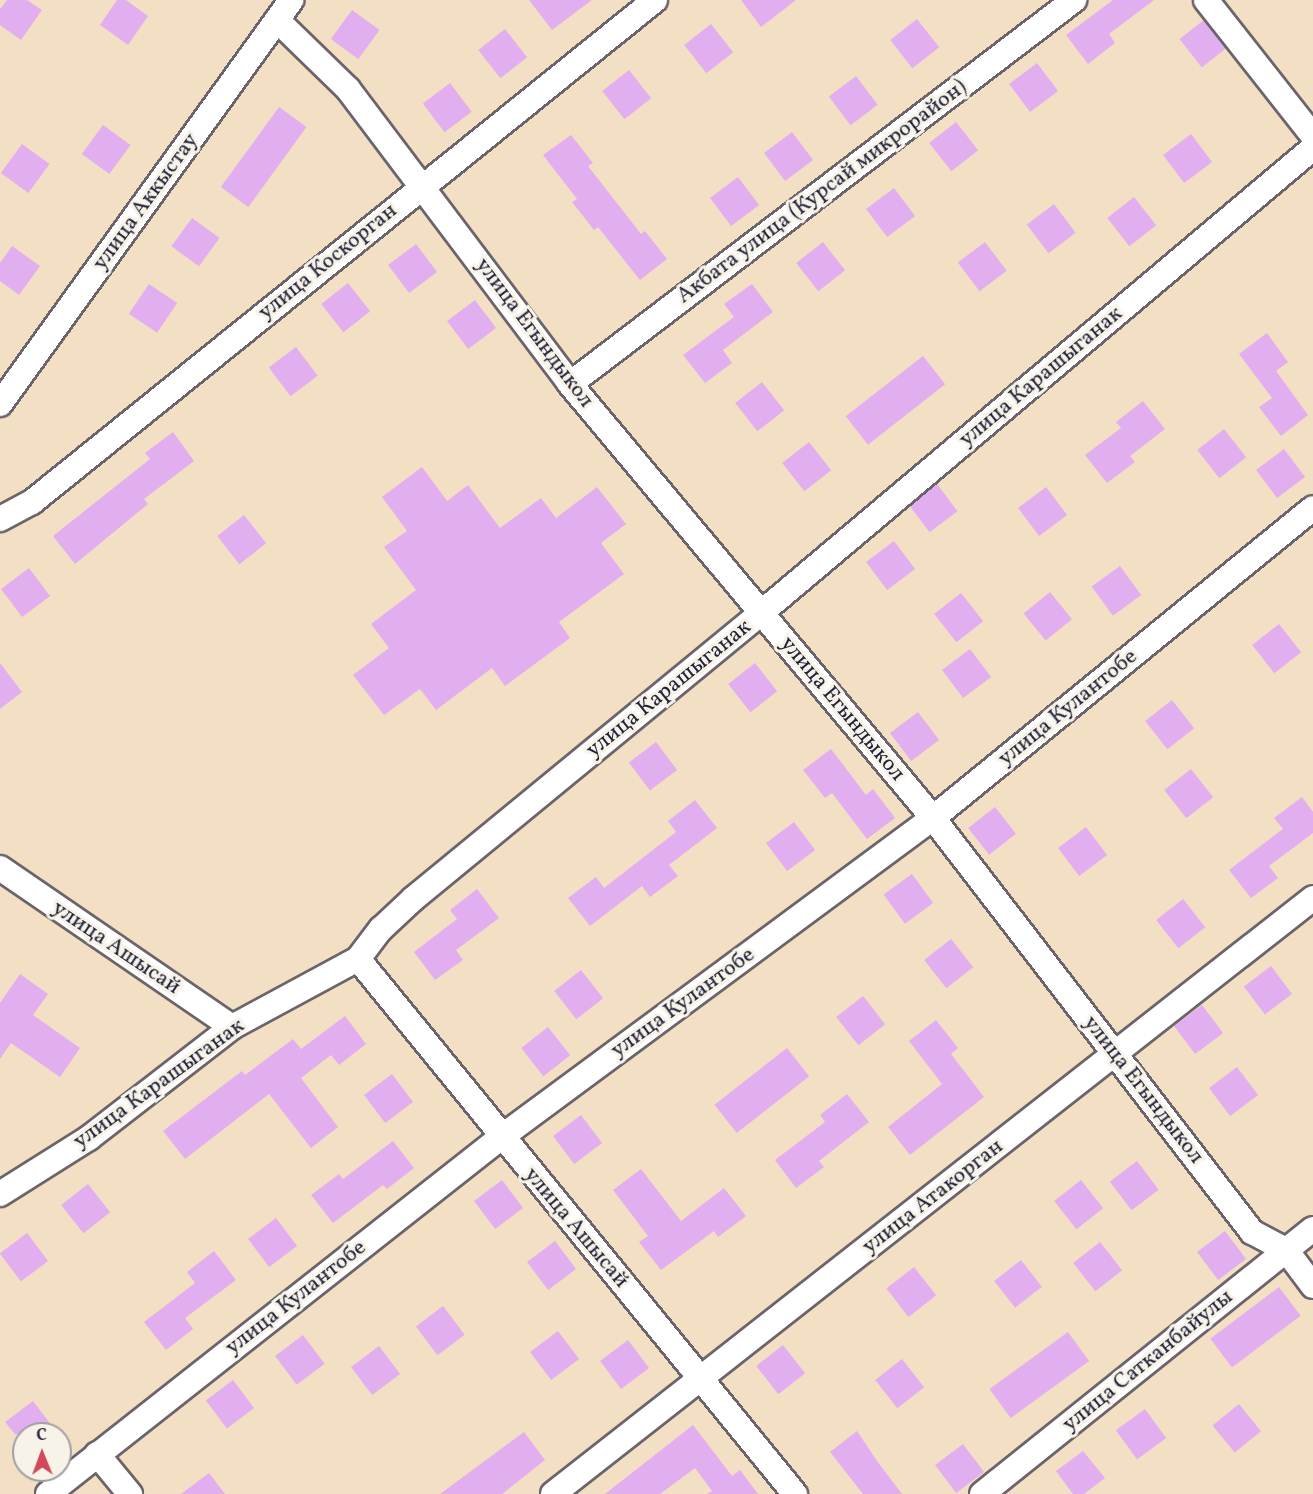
<!DOCTYPE html>
<meta charset="utf-8">
<style>
body{margin:0}
#map{position:relative;width:1313px;height:1494px;overflow:hidden;background:#f3dfc4;font-family:Vollkorn,serif}
div>[style]{position:absolute}
.building>*{inset:0;background:#e1afef;transform-origin:0 0}
.roads{filter:drop-shadow(2px 0 #6b646b) drop-shadow(-2px 0 #6b646b) drop-shadow(0 2px #6b646b) drop-shadow(0 -2px #6b646b)}
.street>*{height:24px;margin:-12px;padding:0 12px;transform-origin:12px;border-radius:12px;background:#fff}
span{translate:-50% -50%;white-space:nowrap;text-align:center;line-height:1.15;-webkit-text-stroke:6px #f7f3e8;paint-order:stroke}
.street-label{font-size:22px;color:#22223b}
.north{position:absolute;left:12px;top:1422px;width:60px;height:60px;box-sizing:border-box;background:#f7f3e8;border:2px solid #a29fa3;border-radius:50%;rotate:359deg;font-size:16px;font-weight:700;line-height:24px;text-align:center;color:#22223b}
.north::after{content:'';display:block;margin:auto;width:21px;height:27px;background:#d1495b;clip-path:polygon(50% 0,100% 100%,50% 72%,0 100%)}
</style>
<div id="map">
<div class="building">
<div style="clip-path:polygon(7px 0,27px 0,42px 10px,21px 40px,0 25px,0 9px)"></div>
<div style="clip-path:polygon(117px 0,126px 0,148px 16px,128px 45px,100px 25px)"></div>
<div style="clip-path:polygon(529px 0,592px 0,552px 30px)"></div>
<div style="clip-path:polygon(741px 0,796px 0,761px 27px)"></div>
<div style="clip-path:polygon(1113px 0,1154px 0,1109px 34px,1115px 43px,1088px 64px,1066px 35px)"></div>
<div style="left:352px;top:10px;width:34px;height:36px;rotate:36deg"></div>
<div style="left:917px;top:19px;width:36px;height:34px;rotate:52deg"></div>
<div style="left:1204px;top:20px;width:36px;height:31px;rotate:52deg"></div>
<div style="left:711px;top:24px;width:36px;height:34px;rotate:52deg"></div>
<div style="left:505px;top:29px;width:36px;height:34px;rotate:52deg"></div>
<div style="left:1037px;top:63px;width:35px;height:35px;rotate:53deg"></div>
<div style="left:629px;top:70px;width:36px;height:34px;rotate:52deg"></div>
<div style="left:856px;top:76px;width:36px;height:34px;rotate:53deg"></div>
<div style="left:450px;top:83px;width:36px;height:34px;rotate:53deg"></div>
<div style="left:279px;top:107px;width:34px;height:99px;rotate:36deg"></div>
<div style="left:956px;top:122px;width:36px;height:34px;rotate:52deg"></div>
<div style="left:103px;top:125px;width:34px;height:36px;rotate:36deg"></div>
<div style="left:792px;top:132px;width:35px;height:35px;rotate:53deg"></div>
<div style="left:1191px;top:134px;width:35px;height:35px;rotate:53deg"></div>
<div style="clip-path:polygon(571px 135px,593px 163px,588px 166px,641px 234px,645px 231px,667px 259px,640px 280px,598px 227px,594px 230px,572px 202px,577px 199px,543px 155px)"></div>
<div style="left:22px;top:144px;width:34px;height:36px;rotate:36deg"></div>
<div style="left:738px;top:177px;width:35px;height:35px;rotate:53deg"></div>
<div style="left:894px;top:188px;width:35px;height:35px;rotate:53deg"></div>
<div style="left:1134px;top:197px;width:36px;height:34px;rotate:52deg"></div>
<div style="left:1054px;top:204px;width:36px;height:34px;rotate:53deg"></div>
<div style="left:192px;top:218px;width:34px;height:35px;rotate:36deg"></div>
<div style="left:823px;top:242px;width:36px;height:34px;rotate:52deg"></div>
<div style="left:985px;top:242px;width:36px;height:34px;rotate:53deg"></div>
<div style="left:416px;top:244px;width:35px;height:35px;rotate:53deg"></div>
<div style="clip-path:polygon(12px 246px,40px 266px,19px 295px,0 281px,0 263px)"></div>
<div style="left:348px;top:283px;width:36px;height:34px;rotate:52deg"></div>
<div style="left:149px;top:284px;width:34px;height:36px;rotate:34deg"></div>
<div style="clip-path:polygon(752px 284px,773px 312px,723px 350px,732px 363px,705px 383px,683px 355px,734px 317px,724px 304px)"></div>
<div style="left:475px;top:300px;width:35px;height:35px;rotate:53deg"></div>
<div style="clip-path:polygon(1267px 333px,1288px 362px,1276px 371px,1308px 415px,1281px 436px,1259px 407px,1272px 398px,1239px 354px)"></div>
<div style="left:296px;top:347px;width:36px;height:34px;rotate:53deg"></div>
<div style="left:923px;top:356px;width:36px;height:98px;rotate:52deg"></div>
<div style="left:762px;top:382px;width:36px;height:34px;rotate:52deg"></div>
<div style="clip-path:polygon(1143px 401px,1165px 429px,1130px 456px,1135px 462px,1107px 483px,1085px 455px,1121px 428px,1116px 422px)"></div>
<div style="left:1224px;top:429px;width:36px;height:34px;rotate:52deg"></div>
<div style="clip-path:polygon(173px 432px,194px 461px,144px 499px,148px 504px,75px 564px,53px 536px,150px 459px,145px 453px)"></div>
<div style="left:809px;top:442px;width:36px;height:34px;rotate:52deg"></div>
<div style="left:1284px;top:449px;width:35px;height:35px;rotate:53deg"></div>
<div style="clip-path:polygon(422px 467px,447px 501px,468px 485px,500px 528px,541px 498px,556px 518px,597px 487px,626px 524px,601px 543px,624px 574px,559px 622px,570px 638px,505px 686px,492px 668px,436px 710px,420px 689px,384px 715px,353px 675px,389px 648px,371px 624px,416px 590px,384px 547px,407px 531px,382px 497px)"></div>
<div style="left:937px;top:484px;width:34px;height:35px;rotate:53deg"></div>
<div style="left:1046px;top:487px;width:35px;height:35px;rotate:53deg"></div>
<div style="left:244px;top:515px;width:36px;height:34px;rotate:52deg"></div>
<div style="left:894px;top:541px;width:35px;height:35px;rotate:53deg"></div>
<div style="left:1120px;top:566px;width:36px;height:35px;rotate:54deg"></div>
<div style="left:29px;top:568px;width:35px;height:35px;rotate:53deg"></div>
<div style="left:1050px;top:592px;width:35px;height:34px;rotate:51deg"></div>
<div style="left:961px;top:593px;width:36px;height:34px;rotate:52deg"></div>
<div style="left:1279px;top:624px;width:36px;height:34px;rotate:52deg"></div>
<div style="left:970px;top:649px;width:35px;height:35px;rotate:53deg"></div>
<div style="clip-path:polygon(0 663px,22px 692px,0 709px)"></div>
<div style="left:755px;top:663px;width:36px;height:34px;rotate:52deg"></div>
<div style="left:1172px;top:700px;width:36px;height:34px;rotate:52deg"></div>
<div style="left:918px;top:712px;width:35px;height:35px;rotate:53deg"></div>
<div style="left:656px;top:742px;width:35px;height:34px;rotate:53deg"></div>
<div style="clip-path:polygon(831px 749px,866px 795px,873px 789px,895px 818px,867px 839px,832px 793px,825px 798px,803px 770px)"></div>
<div style="left:1191px;top:769px;width:36px;height:34px;rotate:52deg"></div>
<div style="clip-path:polygon(1302px 797px,1313px 812px,1313px 833px,1269px 866px,1278px 878px,1251px 898px,1229px 870px,1283px 829px,1274px 818px)"></div>
<div style="clip-path:polygon(695px 800px,717px 828px,669px 865px,678px 876px,650px 897px,642px 886px,590px 926px,568px 898px,596px 877px,604px 888px,676px 832px,668px 821px)"></div>
<div style="left:995px;top:807px;width:34px;height:34px;rotate:52deg"></div>
<div style="left:794px;top:822px;width:35px;height:35px;rotate:53deg"></div>
<div style="left:1086px;top:827px;width:35px;height:35px;rotate:53deg"></div>
<div style="left:912px;top:874px;width:36px;height:35px;rotate:54deg"></div>
<div style="clip-path:polygon(477px 889px,499px 918px,456px 950px,463px 960px,435px 980px,414px 952px,457px 919px,450px 910px)"></div>
<div style="left:1183px;top:899px;width:36px;height:34px;rotate:52deg"></div>
<div style="left:951px;top:939px;width:36px;height:34px;rotate:52deg"></div>
<div style="left:1271px;top:966px;width:35px;height:34px;rotate:53deg"></div>
<div style="left:581px;top:970px;width:36px;height:34px;rotate:52deg"></div>
<div style="clip-path:polygon(20px 974px,48px 994px,33px 1015px,80px 1048px,60px 1077px,11px 1043px,0 1059px,0 1003px)"></div>
<div style="left:863px;top:996px;width:36px;height:34px;rotate:52deg"></div>
<div style="left:1202px;top:1005px;width:35px;height:35px;rotate:53deg"></div>
<div style="clip-path:polygon(345px 1016px,366px 1044px,339px 1065px,331px 1055px,301px 1078px,338px 1127px,311px 1148px,269px 1094px,185px 1159px,163px 1131px,242px 1071px,245px 1075px,293px 1039px,301px 1049px)"></div>
<div style="clip-path:polygon(936px 1020px,958px 1048px,951px 1054px,984px 1097px,910px 1155px,888px 1127px,942px 1084px,909px 1041px)"></div>
<div style="left:548px;top:1027px;width:36px;height:34px;rotate:52deg"></div>
<div style="left:787px;top:1048px;width:36px;height:92px;rotate:52deg"></div>
<div style="left:1237px;top:1067px;width:35px;height:35px;rotate:53deg"></div>
<div style="left:392px;top:1074px;width:35px;height:35px;rotate:53deg"></div>
<div style="clip-path:polygon(847px 1094px,869px 1122px,819px 1161px,824px 1167px,796px 1188px,775px 1160px,825px 1122px,820px 1115px)"></div>
<div style="left:581px;top:1115px;width:35px;height:35px;rotate:53deg"></div>
<div style="clip-path:polygon(393px 1141px,414px 1168px,387px 1189px,383px 1185px,333px 1223px,311px 1195px,339px 1174px,343px 1179px)"></div>
<div style="left:1137px;top:1161px;width:36px;height:34px;rotate:53deg"></div>
<div style="clip-path:polygon(641px 1169px,681px 1221px,724px 1188px,746px 1216px,718px 1237px,714px 1231px,661px 1270px,639px 1242px,648px 1236px,613px 1190px)"></div>
<div style="left:502px;top:1180px;width:35px;height:35px;rotate:53deg"></div>
<div style="left:1081px;top:1180px;width:36px;height:34px;rotate:52deg"></div>
<div style="left:88px;top:1184px;width:36px;height:34px;rotate:52deg"></div>
<div style="left:276px;top:1218px;width:35px;height:35px;rotate:53deg"></div>
<div style="left:1225px;top:1231px;width:35px;height:35px;rotate:53deg"></div>
<div style="left:27px;top:1233px;width:35px;height:34px;rotate:53deg"></div>
<div style="left:555px;top:1241px;width:35px;height:35px;rotate:53deg"></div>
<div style="left:1100px;top:1242px;width:36px;height:34px;rotate:52deg"></div>
<div style="clip-path:polygon(214px 1251px,236px 1280px,185px 1318px,193px 1329px,166px 1350px,144px 1322px,195px 1283px,187px 1272px)"></div>
<div style="left:1021px;top:1260px;width:34px;height:34px;rotate:52deg"></div>
<div style="left:914px;top:1267px;width:36px;height:35px;rotate:52deg"></div>
<div style="left:1279px;top:1287px;width:36px;height:86px;rotate:53deg"></div>
<div style="left:443px;top:1306px;width:36px;height:34px;rotate:53deg"></div>
<div style="left:558px;top:1331px;width:35px;height:35px;rotate:53deg"></div>
<div style="left:1068px;top:1332px;width:36px;height:97px;rotate:54deg"></div>
<div style="left:303px;top:1335px;width:36px;height:35px;rotate:53deg"></div>
<div style="left:628px;top:1340px;width:35px;height:35px;rotate:53deg"></div>
<div style="left:783px;top:1345px;width:36px;height:34px;rotate:52deg"></div>
<div style="left:379px;top:1346px;width:35px;height:35px;rotate:53deg"></div>
<div style="left:902px;top:1359px;width:36px;height:34px;rotate:52deg"></div>
<div style="left:233px;top:1380px;width:35px;height:34px;rotate:53deg"></div>
<div style="clip-path:polygon(33px 1401px,58px 1434px,15px 1434px,5px 1422px)"></div>
<div style="left:1239px;top:1404px;width:35px;height:34px;rotate:51deg"></div>
<div style="left:1145px;top:1409px;width:36px;height:36px;rotate:54deg"></div>
<div style="clip-path:polygon(693px 1425px,732px 1476px,740px 1470px,758px 1494px,707px 1494px,712px 1491px,695px 1468px,660px 1494px,605px 1494px)"></div>
<div style="clip-path:polygon(857px 1431px,877px 1461px,902px 1494px,863px 1494px,830px 1452px)"></div>
<div style="clip-path:polygon(524px 1432px,545px 1460px,502px 1494px,440px 1494px)"></div>
<div style="left:963px;top:1444px;width:35px;height:35px;rotate:53deg"></div>
<div style="clip-path:polygon(1083px 1451px,1105px 1478px,1084px 1494px,1073px 1494px,1056px 1471px)"></div>
<div style="clip-path:polygon(209px 1473px,225px 1494px,181px 1494px)"></div>
</div>
<div class="roads">
<div class="street">
<div style="left:1206px;top:0;width:173px;rotate:51.8deg"></div>
<div style="left:277px;top:20px;width:99px;rotate:44.2deg"></div>
<div style="left:348px;top:89px;width:369px;rotate:53deg"></div>
<div style="left:570px;top:384px;width:566px;rotate:50.09deg"></div>
<div style="left:933px;top:818px;width:523px;rotate:52.38deg"></div>
<div style="left:1252px;top:1232px;width:38px;rotate:28deg"></div>
<div style="left:1286px;top:1250px;width:45px;rotate:53.1deg"></div>
<div style="left:570px;top:384px;width:634px;rotate:-37.3deg"></div>
<div style="left:0;top:404px;width:498px;rotate:-54.2deg"></div>
<div style="left:0;top:519px;width:36px;rotate:-28deg"></div>
<div style="left:32px;top:502px;width:800px;rotate:-38.86deg"></div>
<div style="left:0;top:868px;width:281px;rotate:34.4deg"></div>
<div style="left:358px;top:959px;width:691px;rotate:50.76deg"></div>
<div style="left:0;top:1194px;width:105px;rotate:-32.2deg"></div>
<div style="left:89px;top:1138px;width:181px;rotate:-37.8deg"></div>
<div style="left:232px;top:1027px;width:143px;rotate:-28.4deg"></div>
<div style="left:358px;top:959px;width:38px;rotate:-53deg"></div>
<div style="left:381px;top:929px;width:44px;rotate:-43.2deg"></div>
<div style="left:413px;top:899px;width:450px;rotate:-39.4deg"></div>
<div style="left:761px;top:613px;width:722px;rotate:-40.11deg"></div>
<div style="left:97px;top:1454px;width:52px;rotate:50.5deg"></div>
<div style="left:48px;top:1494px;width:575px;rotate:-38.22deg"></div>
<div style="left:500px;top:1138px;width:538px;rotate:-36.47deg"></div>
<div style="left:933px;top:818px;width:490px;rotate:-39.2deg"></div>
<div style="left:553px;top:1494px;width:966px;rotate:-38.1deg"></div>
<div style="left:982px;top:1494px;width:424px;rotate:-38.7deg"></div>
</div>
</div>
<div class="street-label">
<span style="left:822px;top:192px;rotate:-37deg">Акбата улица (Курсай микрорайон)</span>
<span style="left:146px;top:202px;rotate:-54deg">улица Аккыстау</span>
<span style="left:328px;top:262px;rotate:-39deg">улица Коскорган</span>
<span style="left:534px;top:333px;rotate:53deg">улица Егындыкол</span>
<span style="left:1041px;top:377px;rotate:-40deg">улица Карашыганак</span>
<span style="left:669px;top:689px;rotate:-39deg">улица Карашыганак</span>
<span style="left:1068px;top:708px;rotate:-39deg">улица Кулантобе</span>
<span style="left:842px;top:709px;rotate:50deg">улица Егындыкол</span>
<span style="left:116px;top:948px;rotate:34deg">улица Ашысай</span>
<span style="left:683px;top:1003px;rotate:-36deg">улица Кулантобе</span>
<span style="left:159px;top:1084px;rotate:-36deg">улица Карашыганак</span>
<span style="left:1143px;top:1090px;rotate:52deg">улица Егындыкол</span>
<span style="left:933px;top:1197px;rotate:-38deg">улица Атакорган</span>
<span style="left:576px;top:1228px;rotate:50deg">улица Ашысай</span>
<span style="left:296px;top:1298px;rotate:-38deg">улица Кулантобе</span>
<span style="left:1148px;top:1361px;rotate:-39deg">улица Сатканбайулы</span>
</div>
<div class="north">С</div>
</div>
